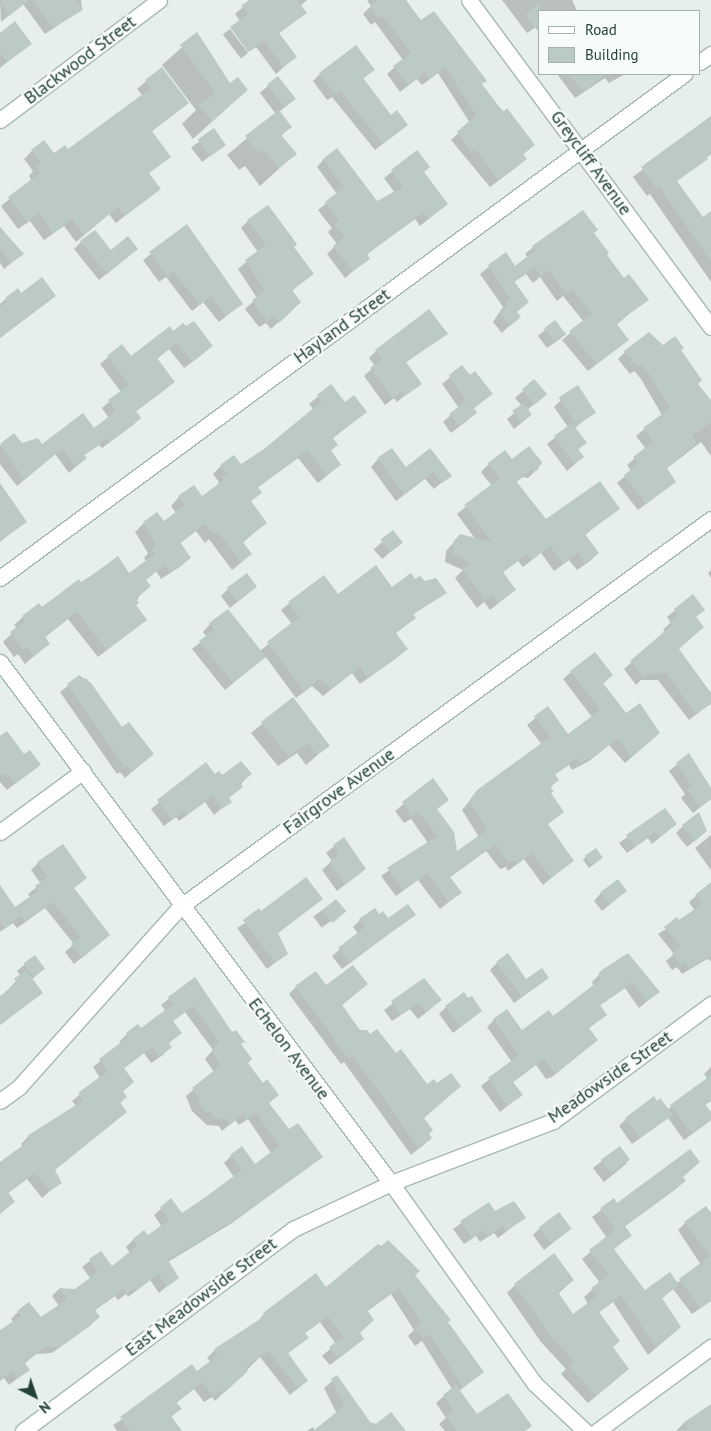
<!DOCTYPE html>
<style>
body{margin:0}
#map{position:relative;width:711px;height:1431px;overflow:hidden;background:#e6efeb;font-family:"PT Sans",sans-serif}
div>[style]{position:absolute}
.shadow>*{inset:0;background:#0003;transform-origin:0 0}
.building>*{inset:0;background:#bbcac4;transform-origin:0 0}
.roads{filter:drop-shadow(1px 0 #a8b8b2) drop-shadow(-1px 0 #a8b8b2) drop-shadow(0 1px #a8b8b2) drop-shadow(0 -1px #a8b8b2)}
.street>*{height:15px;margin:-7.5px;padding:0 7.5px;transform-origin:7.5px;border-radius:7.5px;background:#fff}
.secondary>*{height:15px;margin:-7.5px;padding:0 7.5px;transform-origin:7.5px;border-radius:7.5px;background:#fff}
span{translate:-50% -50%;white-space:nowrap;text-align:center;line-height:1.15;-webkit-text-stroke:4.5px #f7fbf9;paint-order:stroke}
.street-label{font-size:18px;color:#24423a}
.legend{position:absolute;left:538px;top:10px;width:162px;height:65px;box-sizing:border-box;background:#f7fbf9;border:1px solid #a3b1ad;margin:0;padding:6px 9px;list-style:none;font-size:15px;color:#24423a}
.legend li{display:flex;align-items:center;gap:10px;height:25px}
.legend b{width:25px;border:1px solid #a3b1ad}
.north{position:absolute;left:10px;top:1371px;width:50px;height:50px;-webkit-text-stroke:4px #f7fbf9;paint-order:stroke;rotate:139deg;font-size:14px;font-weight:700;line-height:20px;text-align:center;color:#24423a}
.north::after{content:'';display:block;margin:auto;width:18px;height:22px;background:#24423a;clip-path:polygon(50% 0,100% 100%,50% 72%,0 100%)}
</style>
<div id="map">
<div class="shadow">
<div style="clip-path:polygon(0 0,16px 0,13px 12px,1px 22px)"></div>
<div style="clip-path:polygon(20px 0,81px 0,82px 9px,45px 34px)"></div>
<div style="clip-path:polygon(252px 0,307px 0,300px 6px,305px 13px,278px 34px,295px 57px,276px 74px,256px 47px,250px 51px,232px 28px,240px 21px,235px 14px)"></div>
<div style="clip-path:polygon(367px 0,406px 0,421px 21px,534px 145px,522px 155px,525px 159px,518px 166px,490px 187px,451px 140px,470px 123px,438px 73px,422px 85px,417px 79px,400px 92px,387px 74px,403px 60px,375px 22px,371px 25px,363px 14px,371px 6px)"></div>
<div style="clip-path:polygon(502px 0,572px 0,577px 11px,540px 11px,536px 27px,527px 33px)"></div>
<div style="left:230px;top:29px;width:30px;height:9px;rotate:53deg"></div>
<div style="clip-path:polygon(197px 34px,230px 85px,247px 90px,193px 139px,182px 124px,196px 110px,162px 65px)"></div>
<div style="clip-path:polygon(0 35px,30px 44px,0 68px)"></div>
<div style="clip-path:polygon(161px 69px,179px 110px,151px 132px,169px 157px,148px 174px,159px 189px,116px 223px,109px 214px,76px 242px,64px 226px,44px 240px,30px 221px,18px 229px,1px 206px,32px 181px,29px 176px,33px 171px,24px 159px,32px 151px,54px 155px,68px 151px,143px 96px,137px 89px)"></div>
<div style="clip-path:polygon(373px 70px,363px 79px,390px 117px,407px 125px,375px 150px,332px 97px,327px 100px,313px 81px,320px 74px)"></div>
<div style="clip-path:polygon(557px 74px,625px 74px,609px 83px,605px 78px,575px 98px)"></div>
<div style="clip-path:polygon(278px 77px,294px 99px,279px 112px,290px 127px,281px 136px,295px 154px,260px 186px,245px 166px,239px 170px,227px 155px,276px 114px,260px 93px)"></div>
<div style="clip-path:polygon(711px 116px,711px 154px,676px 182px,703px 219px,711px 215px,711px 282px,650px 194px,647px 196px,633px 177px)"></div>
<div style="left:214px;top:130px;width:18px;height:29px;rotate:52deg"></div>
<div style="clip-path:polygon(417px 152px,423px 172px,447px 204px,420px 226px,415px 219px,366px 255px,368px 258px,345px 278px,327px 254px,337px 244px,328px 232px,332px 228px,318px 210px,337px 194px,317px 167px,324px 159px,377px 202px,395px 193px,384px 178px)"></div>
<div style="clip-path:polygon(248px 221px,292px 248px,312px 274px,292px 291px,292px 309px,271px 329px,266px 323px,259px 327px,245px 309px,257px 298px,238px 269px,258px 252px,241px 228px)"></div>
<div style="clip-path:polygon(187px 226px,241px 304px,219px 322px,203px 302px,192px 311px,166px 277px,159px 282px,143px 260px)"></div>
<div style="clip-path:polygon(0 227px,22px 254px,4px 269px,0 263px)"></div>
<div style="clip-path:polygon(593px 234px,624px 280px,647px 299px,616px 325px,627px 340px,588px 371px,562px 340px,584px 322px,563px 296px,557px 301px,540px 277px,533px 283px,526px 274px,514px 282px,516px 313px,511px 324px,502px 333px,493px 322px,503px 307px,480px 274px,505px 254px,514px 267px,528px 257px,525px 254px,533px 247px)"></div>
<div style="clip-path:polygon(81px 242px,111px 252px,137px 249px,99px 280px,74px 249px)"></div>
<div style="clip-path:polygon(17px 290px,21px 295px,54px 296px,0 338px,0 304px)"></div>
<div style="clip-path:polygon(554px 322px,557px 341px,547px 348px,538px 336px)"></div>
<div style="clip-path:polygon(173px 333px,204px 353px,184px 368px,169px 349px,157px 359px,166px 389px,135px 412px,140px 418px,133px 425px,102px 448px,99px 445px,83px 456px,85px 458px,69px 473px,55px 454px,17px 486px,0 464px,0 446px,14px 435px,22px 445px,42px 445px,93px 430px,109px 418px,102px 408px,121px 392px,100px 364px,122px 346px,131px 358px)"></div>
<div style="clip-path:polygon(446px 334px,405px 363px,420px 383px,397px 402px,394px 398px,385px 405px,364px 376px,375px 366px,369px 358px,376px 351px)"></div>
<div style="clip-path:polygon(663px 346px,680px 351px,697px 384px,711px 402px,711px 456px,701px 442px,666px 469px,675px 481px,638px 510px,617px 483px,631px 471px,627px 465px,646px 449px,636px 436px,662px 415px,641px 379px,634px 371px,630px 374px,618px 359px,625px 352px)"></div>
<div style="clip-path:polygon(462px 367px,491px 394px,473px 409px,475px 412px,468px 420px,451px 433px,443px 422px,459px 408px,442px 384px)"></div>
<div style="clip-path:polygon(331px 386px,345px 404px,365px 412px,332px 439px,337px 445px,330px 451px,340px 465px,318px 483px,298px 458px,257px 488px,260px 493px,250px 502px,266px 523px,242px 543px,250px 554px,242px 562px,232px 570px,209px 539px,205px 543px,196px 531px,179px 544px,190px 558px,181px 566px,161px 579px,156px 571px,145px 581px,135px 606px,145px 620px,98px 657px,68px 619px,44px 638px,49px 643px,25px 664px,18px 654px,14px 657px,3px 642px,17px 628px,14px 625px,23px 617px,42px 609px,117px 558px,129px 574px,147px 562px,144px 558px,148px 553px,135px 532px,144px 523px,157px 514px,164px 523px,176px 513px,171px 506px,179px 497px,202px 498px,216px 487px,219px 482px,213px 474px,221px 466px,241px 466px,265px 450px,314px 410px,309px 404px)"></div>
<div style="clip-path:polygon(523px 391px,538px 401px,527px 410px,531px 415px,514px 429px,507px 419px,522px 406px,515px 398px)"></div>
<div style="clip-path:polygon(561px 400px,594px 412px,575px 428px,585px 442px,578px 450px,583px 457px,567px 471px,547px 444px,568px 427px,554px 407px)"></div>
<div style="clip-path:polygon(430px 450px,450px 475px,434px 489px,425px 479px,396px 501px,371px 467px,378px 459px,405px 468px)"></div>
<div style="clip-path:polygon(512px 461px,536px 470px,528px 478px,523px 477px,516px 482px,545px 520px,618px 508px,585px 535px,598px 553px,590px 561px,577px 570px,569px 560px,554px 571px,541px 553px,523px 567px,518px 561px,502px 573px,515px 590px,490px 610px,484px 602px,477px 608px,455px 578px,463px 570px,445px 562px,446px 551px,460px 536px,476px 540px,457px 514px,492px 486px,481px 472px,489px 464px)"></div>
<div style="clip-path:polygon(0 490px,25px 521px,0 542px)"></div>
<div style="left:393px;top:532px;width:13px;height:26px;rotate:48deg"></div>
<div style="clip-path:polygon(711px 570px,711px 578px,708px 573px)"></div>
<div style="clip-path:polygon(324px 576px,338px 596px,392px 588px,414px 581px,445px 593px,412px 615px,414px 618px,395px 634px,406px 649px,399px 656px,360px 684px,352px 673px,323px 696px,312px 686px,296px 698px,265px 656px,225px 690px,192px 649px,207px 637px,203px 632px,210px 624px,260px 651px,292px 624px,281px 610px)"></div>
<div style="clip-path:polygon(256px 587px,230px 608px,221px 596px,228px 589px)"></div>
<div style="clip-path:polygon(692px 596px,695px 617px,678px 650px,711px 694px,711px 703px,689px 720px,658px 680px,641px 680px,636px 685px,624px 669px,665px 632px,663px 630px,671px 622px,667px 617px)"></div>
<div style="clip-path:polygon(571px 672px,611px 675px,603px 684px,626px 715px,659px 733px,625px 763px,609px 745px,589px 761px,572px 770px,569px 765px,554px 775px,557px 780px,550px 788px,549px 794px,563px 812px,547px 825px,573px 860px,543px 885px,524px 859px,508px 871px,506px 867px,500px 869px,486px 851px,449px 878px,460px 893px,440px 909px,418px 880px,396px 896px,381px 876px,428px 843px,411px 819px,404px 823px,395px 811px,433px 780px,447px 800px,436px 810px,456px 854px,479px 837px,462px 810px,478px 791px,542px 745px,527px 725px,548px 708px,568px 735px,592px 717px,563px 679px)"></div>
<div style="clip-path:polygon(79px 677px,82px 681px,86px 678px,122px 728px,152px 754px,125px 778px,120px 772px,117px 774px,60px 692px)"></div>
<div style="clip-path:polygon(293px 698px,328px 746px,306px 765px,297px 753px,278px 766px,251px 733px)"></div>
<div style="clip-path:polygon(0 738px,39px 765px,7px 790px,0 782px)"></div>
<div style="clip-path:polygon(689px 755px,711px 789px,711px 799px,693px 813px,681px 798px,685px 794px,669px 771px)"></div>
<div style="clip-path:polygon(206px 764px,214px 775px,250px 774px,228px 799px,230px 801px,214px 815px,205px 802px,179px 821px,176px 817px,164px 826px,151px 809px)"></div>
<div style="clip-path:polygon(665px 810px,676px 824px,652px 844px,648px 838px,627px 853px,619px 843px)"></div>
<div style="clip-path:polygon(683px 826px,698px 838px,687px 847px,676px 833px)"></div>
<div style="clip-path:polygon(711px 835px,711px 870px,695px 848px)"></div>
<div style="clip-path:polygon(343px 839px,364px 869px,337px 891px,322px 870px,332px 861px,326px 853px)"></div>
<div style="clip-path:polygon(586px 857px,598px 861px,589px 868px,583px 860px)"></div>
<div style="clip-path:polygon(38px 863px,85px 878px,73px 889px,101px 942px,74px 964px,65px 952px,74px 944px,45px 908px,17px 928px,13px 923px,0 932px,0 891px,15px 909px,31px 898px,28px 894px,41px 884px,31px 870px)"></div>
<div style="clip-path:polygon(626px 891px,602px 911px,594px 901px,601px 893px)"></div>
<div style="clip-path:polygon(711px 892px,711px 961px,707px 959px,682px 974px,677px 967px,672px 970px,666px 961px,674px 954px,658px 934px,695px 911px,689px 902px,696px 896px)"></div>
<div style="clip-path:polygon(321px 899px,277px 934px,286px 954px,267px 969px,237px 928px,261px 913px)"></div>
<div style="left:336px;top:900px;width:14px;height:28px;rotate:54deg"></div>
<div style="clip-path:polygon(414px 915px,342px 969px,332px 956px,358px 934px,353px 927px,360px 920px,379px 916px,388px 920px)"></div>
<div style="clip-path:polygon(35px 956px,44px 969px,32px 979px,41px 993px,0 1025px,0 998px,21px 976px,17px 971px)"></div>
<div style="clip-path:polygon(497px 963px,526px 981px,548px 978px,514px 1003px,490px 970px)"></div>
<div style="clip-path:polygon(603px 971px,658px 992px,639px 1008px,625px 988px,599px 1006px,605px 1014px,588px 1029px,597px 1040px,552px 1077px,546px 1079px,536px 1065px,512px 1083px,521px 1095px,500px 1112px,481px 1086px,512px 1062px,487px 1027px,494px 1020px,522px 1032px,553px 1017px,594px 986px,592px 982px)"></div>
<div style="clip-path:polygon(194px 979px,240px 1045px,247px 1063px,262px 1084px,277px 1095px,268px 1104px,289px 1131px,322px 1157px,232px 1223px,168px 1262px,178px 1277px,159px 1293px,150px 1280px,128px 1297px,126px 1294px,118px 1300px,115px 1296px,94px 1311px,98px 1317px,91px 1325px,52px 1353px,36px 1354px,24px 1364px,28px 1370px,9px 1385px,4px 1378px,0 1381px,0 1332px,13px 1322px,11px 1319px,18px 1312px,41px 1319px,59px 1306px,52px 1296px,59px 1289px,76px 1291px,91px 1279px,82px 1267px,100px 1253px,111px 1268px,130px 1253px,126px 1247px,133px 1240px,148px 1237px,162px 1227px,154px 1215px,171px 1200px,182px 1214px,234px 1177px,224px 1163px,231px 1156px,255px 1165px,271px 1153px,248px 1119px,239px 1125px,235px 1120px,222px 1131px,219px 1126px,207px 1125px,192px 1111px,186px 1096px,214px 1072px,205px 1059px,213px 1050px,185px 1012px,172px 1022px,180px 1033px,168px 1044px,170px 1047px,163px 1055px,151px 1063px,144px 1053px,123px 1069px,133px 1082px,122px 1092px,126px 1097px,54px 1170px,60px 1182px,42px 1198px,27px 1179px,8px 1193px,14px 1202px,0 1214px,0 1164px,23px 1147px,21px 1144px,28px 1137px,76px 1106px,72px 1101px,100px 1078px,93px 1067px,121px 1044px,119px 1042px,127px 1034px,138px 1026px,141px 1029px,166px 1011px,161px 1005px)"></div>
<div style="clip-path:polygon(424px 980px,433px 1007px,418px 1019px,410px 1009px,392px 1021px,384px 1010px)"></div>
<div style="clip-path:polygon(367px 984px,341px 1006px,423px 1119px,431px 1138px,411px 1155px,344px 1062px,341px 1064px,289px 994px,296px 987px)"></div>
<div style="clip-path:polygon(468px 1000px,481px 1011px,453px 1033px,439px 1014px,446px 1007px)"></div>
<div style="clip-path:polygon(711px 1067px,711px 1101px,705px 1105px,711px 1120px,706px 1124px,684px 1140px,668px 1118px,632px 1144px,619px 1126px,626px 1119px,654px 1098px,667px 1110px,708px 1079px,704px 1074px)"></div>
<div style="clip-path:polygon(620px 1147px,627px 1157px,626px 1164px,604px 1182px,593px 1168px)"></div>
<div style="clip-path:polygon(682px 1178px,684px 1181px,676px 1189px,624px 1227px,630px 1236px,613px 1250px,645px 1292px,677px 1283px,701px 1265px,678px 1230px,685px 1223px,711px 1215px,711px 1301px,692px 1314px,673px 1289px,661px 1299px,671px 1335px,648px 1355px,613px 1302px,598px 1313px,619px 1377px,588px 1403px,561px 1374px,566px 1369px,541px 1342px,507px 1293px,515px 1285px,573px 1280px,558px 1294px,573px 1315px,588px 1304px,584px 1297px,600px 1283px,582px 1259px,607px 1238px,592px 1217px,614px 1200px,617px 1205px)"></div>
<div style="clip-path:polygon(488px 1204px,495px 1213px,524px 1218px,498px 1238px,494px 1233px,480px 1242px,476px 1236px,464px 1244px,453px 1229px)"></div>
<div style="clip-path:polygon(540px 1228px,570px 1229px,544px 1250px,533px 1235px)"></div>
<div style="clip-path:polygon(409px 1260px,418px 1271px,414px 1275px,482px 1372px,459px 1391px,477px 1416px,525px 1431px,445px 1431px,439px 1424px,446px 1418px,436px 1403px,452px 1389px,422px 1341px,415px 1346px,408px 1336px,414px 1330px,391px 1294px,366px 1312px,358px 1333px,363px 1339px,330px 1365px,322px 1356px,336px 1344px,320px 1322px,304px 1334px,307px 1338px,287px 1354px,307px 1381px,290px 1395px,260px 1357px,215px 1401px,212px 1397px,204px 1402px,194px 1389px,176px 1403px,180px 1409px,171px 1417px,180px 1431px,117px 1431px,113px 1425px,197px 1373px,211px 1362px,207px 1358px,215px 1350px,257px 1322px,264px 1314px)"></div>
<div style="clip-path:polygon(337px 1377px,368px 1422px,404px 1431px,307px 1431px,313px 1427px,315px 1431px,337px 1414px,324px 1388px)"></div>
<div style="clip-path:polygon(711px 1405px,711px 1430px,676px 1431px,683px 1424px)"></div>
</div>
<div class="building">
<div style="clip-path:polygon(0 0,29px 0,9px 16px)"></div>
<div style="clip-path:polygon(32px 0,75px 0,83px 10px,53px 28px)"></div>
<div style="clip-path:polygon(249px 0,297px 0,307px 13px,279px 33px,297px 57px,283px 67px,264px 41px,248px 52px,230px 27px,248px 14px,241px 6px)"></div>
<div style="clip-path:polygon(378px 0,405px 0,421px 20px,434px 11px,487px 81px,482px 84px,503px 112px,507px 108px,535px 145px,523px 154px,527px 159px,498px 180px,475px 149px,471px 152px,457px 132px,476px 115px,445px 67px,429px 79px,425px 73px,408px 85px,393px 66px,411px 53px,383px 16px,379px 19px,370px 6px)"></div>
<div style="clip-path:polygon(540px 3px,540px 34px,525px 15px)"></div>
<div style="clip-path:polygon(15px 21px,32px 44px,7px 62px,0 53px,0 33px)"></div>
<div style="clip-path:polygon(197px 32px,230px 83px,238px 77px,248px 90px,212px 121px,199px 105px,215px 93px,180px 45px)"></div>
<div style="clip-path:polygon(356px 45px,375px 70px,363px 78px,391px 115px,397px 110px,408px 125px,383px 144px,340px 91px,335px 94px,319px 73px)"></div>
<div style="clip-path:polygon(162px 67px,189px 103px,152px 131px,171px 157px,149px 173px,161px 189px,125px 216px,118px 207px,84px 235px,72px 219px,53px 233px,39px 213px,27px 222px,8px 197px,40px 173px,36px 167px,41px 163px,31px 150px,44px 140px,54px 153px,65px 145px,68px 149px,151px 88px,145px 80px)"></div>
<div style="clip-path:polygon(569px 74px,607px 74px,583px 92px)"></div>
<div style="left:278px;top:76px;width:29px;height:14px;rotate:52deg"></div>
<div style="clip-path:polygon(279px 110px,292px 127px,281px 135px,297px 154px,279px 168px,263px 149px,258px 153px,245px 136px)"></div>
<div style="clip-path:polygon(711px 116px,711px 152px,706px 156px,708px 159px,677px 181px,703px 217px,711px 211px,711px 262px,659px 186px,656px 188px,641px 167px)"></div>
<div style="left:214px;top:128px;width:21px;height:20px;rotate:55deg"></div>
<div style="clip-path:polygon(337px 148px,377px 201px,403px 187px,391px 170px,417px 150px,430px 167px,424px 172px,448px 204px,428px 219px,423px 212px,367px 254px,370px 259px,353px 271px,333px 246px,345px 237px,334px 224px,339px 220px,325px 202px,344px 187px,323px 159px)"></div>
<div style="clip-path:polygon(268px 205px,297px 244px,294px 247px,314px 274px,292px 290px,301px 302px,279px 323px,274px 316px,267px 321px,252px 300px,265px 291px,245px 260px,266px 245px,247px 220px)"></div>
<div style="clip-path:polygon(583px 210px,598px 230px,594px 233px,609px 253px,607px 255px,624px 278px,629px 274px,649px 300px,616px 323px,629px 340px,597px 364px,569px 331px,592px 314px,572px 289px,566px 294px,549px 270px,541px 276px,535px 267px,514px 281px,529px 302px,517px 312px,521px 317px,510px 326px,500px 313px,508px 306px,505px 303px,510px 299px,488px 265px,506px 252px,515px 266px,536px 250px,532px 246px)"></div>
<div style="clip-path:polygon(187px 224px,243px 304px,226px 316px,211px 296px,200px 305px,173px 271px,167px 276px,149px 252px)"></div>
<div style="clip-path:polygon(0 227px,24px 254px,11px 263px,0 249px)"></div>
<div style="clip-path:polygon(95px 230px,111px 250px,128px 236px,138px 249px,107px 274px,80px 241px)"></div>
<div style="clip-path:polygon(42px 277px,56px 296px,0 338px,0 307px,7px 301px,5px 298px,18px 288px,21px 293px)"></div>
<div style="clip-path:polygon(429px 309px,448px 334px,406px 362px,422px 384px,405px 396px,402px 392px,393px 399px,370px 368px,382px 359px,375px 350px)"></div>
<div style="left:555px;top:320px;width:18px;height:14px;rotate:52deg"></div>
<div style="clip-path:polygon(194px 321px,213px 346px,192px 362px,177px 343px,157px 358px,175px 382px,136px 411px,141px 418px,110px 442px,107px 438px,84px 455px,87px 458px,76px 467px,63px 448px,24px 480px,0 444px,14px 433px,22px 443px,38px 438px,42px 444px,83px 413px,94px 428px,116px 411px,108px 400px,129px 385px,107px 356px,122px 344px,131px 356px,170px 326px,173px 331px,183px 323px,186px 326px)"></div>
<div style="clip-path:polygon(649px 332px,663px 345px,675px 336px,684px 348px,681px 350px,702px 380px,698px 384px,711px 400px,711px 422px,692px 436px,697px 443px,667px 468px,676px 482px,646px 504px,624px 475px,638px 464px,633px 457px,653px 442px,643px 428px,670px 408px,648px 372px,641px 365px,638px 368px,624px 351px)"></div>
<div style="clip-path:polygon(462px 365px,470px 375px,475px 371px,493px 394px,474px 408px,477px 413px,459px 426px,449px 414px,466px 401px,449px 375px)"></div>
<div style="left:534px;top:379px;width:20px;height:16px;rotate:49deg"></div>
<div style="clip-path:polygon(331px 384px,345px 402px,354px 395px,367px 412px,333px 438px,338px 445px,331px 450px,341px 465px,327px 475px,307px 450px,258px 487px,262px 493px,251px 501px,267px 523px,242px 541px,252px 554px,241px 562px,218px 532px,214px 535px,205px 524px,180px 542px,191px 558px,170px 572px,165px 564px,146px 580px,151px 586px,136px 599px,139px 603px,136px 605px,147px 620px,107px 650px,77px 612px,45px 636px,50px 644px,34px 656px,27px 647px,23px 650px,10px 632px,25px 620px,22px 616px,39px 603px,42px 607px,79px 579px,82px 583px,118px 556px,129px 573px,155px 554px,151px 549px,156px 544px,143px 522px,157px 512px,164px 521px,185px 505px,178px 496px,194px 485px,202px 496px,224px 480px,222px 477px,227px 474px,220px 465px,234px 455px,241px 464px,264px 449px,322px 401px,317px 395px)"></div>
<div style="left:578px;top:385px;width:33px;height:23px;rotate:57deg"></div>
<div style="left:524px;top:403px;width:14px;height:14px;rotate:56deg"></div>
<div style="clip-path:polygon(572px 423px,587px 443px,578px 449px,584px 457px,574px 464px,554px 436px)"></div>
<div style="clip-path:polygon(529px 446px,542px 462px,537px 471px,532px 469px,516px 481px,546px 519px,600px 481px,620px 509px,585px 534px,599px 553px,585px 563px,578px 553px,563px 564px,550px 546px,531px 560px,527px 554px,503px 572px,516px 590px,498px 603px,492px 595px,485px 600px,462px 569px,471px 563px,453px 554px,453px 542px,460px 534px,492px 542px,464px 505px,500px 478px,488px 463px,505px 450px,512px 459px)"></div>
<div style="clip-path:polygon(392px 448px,406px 467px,430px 448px,452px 476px,442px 483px,433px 472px,404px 494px,377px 458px)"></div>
<div style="clip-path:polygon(0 483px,27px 522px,0 541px)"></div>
<div style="left:393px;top:530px;width:16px;height:16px;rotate:52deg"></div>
<div style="clip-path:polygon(376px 565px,392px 587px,411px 573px,415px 579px,420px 576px,425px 581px,436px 578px,447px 593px,413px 614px,416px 618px,396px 633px,408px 649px,394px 660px,368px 678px,360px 667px,331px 689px,320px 679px,304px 691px,267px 642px,299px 617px,288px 602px,324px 575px,338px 594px)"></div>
<div style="left:247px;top:573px;width:17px;height:25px;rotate:54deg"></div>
<div style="clip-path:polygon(693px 594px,705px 610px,696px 617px,704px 627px,679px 649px,711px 693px,711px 704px,696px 714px,666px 673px,650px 674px,644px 678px,630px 661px,672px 625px,669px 622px,678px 615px,674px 609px)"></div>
<div style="clip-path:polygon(228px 609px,266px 657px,233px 683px,199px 641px,214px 630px,209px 623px)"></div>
<div style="clip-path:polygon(595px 652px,613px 675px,603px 683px,626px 713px,640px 703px,660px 733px,634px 755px,631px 756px,618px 738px,598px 754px,580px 763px,577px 758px,555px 774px,559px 780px,550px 787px,554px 791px,551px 793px,564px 812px,548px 824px,574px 861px,551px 878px,532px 853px,517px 864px,514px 860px,508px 862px,495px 844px,450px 877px,462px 893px,448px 902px,427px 873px,404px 890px,387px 868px,437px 836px,419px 812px,412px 817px,402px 802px,433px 778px,449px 800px,437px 809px,454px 832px,457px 851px,487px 830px,469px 801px,477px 790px,550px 737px,534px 716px,548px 706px,568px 734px,600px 710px,570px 671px)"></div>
<div style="clip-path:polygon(79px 675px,91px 683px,122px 727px,129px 722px,154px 754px,132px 772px,128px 766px,125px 768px,67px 684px)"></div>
<div style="clip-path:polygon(293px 697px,330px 746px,317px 755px,308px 743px,289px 757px,261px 722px)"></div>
<div style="clip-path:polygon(7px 731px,24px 754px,30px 750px,41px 765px,15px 784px,8px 775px,0 774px,0 736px)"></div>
<div style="clip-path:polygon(689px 753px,711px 788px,711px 799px,700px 807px,687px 789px,692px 786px,676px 763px)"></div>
<div style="clip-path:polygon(241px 761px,252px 774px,240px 783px,243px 787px,229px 798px,232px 802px,222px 809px,212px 796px,187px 815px,184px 811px,172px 820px,157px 800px,206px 762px,215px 774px,219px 771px,222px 775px)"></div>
<div style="clip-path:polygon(665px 808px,677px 824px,660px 837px,655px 832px,635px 847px,626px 835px)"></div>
<div style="clip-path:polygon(699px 812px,707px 831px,695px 841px,682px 825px)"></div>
<div style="clip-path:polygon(344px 837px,366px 869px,345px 885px,329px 862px,339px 854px,333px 845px)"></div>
<div style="clip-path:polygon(63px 844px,87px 878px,74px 888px,110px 935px,82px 958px,71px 944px,81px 937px,53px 902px,25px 921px,21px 916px,5px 928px,0 921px,0 885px,15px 907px,38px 891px,35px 886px,48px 877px,37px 862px)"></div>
<div style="left:596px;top:848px;width:12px;height:14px;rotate:55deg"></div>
<div style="clip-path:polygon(306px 877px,323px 899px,278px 933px,288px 954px,275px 963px,243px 920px,259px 908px,261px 911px)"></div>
<div style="left:618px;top:879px;width:15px;height:22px;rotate:53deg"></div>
<div style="clip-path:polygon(711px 882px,711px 956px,689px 968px,684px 961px,680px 964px,672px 954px,681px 947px,664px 927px,677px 917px,679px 920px,702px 904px,695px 895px)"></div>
<div style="left:336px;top:899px;width:16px;height:18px;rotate:50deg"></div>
<div style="clip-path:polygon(408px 904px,416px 915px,349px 962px,338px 948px,365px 927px,359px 919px,375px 908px,379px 914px,383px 911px,388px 918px)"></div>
<div style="clip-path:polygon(508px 953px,526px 979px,542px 968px,549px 978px,522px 997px,496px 962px)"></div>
<div style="clip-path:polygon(628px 953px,660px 992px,647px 1001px,632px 982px,600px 1005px,607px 1015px,589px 1028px,598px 1040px,560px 1070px,554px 1072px,544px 1059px,523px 1073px,513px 1082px,523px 1095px,507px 1106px,488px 1078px,519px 1055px,493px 1019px,507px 1009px,522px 1030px,549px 1010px,553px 1016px,601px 979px,598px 974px,602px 970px)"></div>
<div style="left:35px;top:955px;width:17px;height:14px;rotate:54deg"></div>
<div style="clip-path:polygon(353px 965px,368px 984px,342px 1005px,360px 1030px,367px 1030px,370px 1034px,377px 1029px,396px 1053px,401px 1049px,427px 1084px,434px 1079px,437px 1083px,451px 1073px,461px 1086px,424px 1118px,433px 1130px,429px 1134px,432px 1138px,419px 1149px,381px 1094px,352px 1056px,348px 1058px,295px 986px,316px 971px,326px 985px)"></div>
<div style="clip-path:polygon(26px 970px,43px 993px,0 1025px,0 996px,17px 983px,14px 979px)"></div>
<div style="clip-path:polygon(195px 977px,232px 1032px,236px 1030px,245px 1042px,241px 1044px,252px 1059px,248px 1063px,263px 1083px,267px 1079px,279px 1095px,269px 1103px,289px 1129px,298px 1123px,323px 1157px,241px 1216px,168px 1260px,179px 1278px,167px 1287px,158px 1274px,136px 1291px,134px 1288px,126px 1294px,123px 1289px,95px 1310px,100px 1317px,90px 1325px,60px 1347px,45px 1347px,25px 1363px,30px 1370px,17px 1379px,12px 1372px,0 1380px,0 1330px,21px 1316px,17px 1311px,29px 1302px,41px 1317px,67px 1299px,59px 1288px,75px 1289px,98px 1272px,89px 1259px,101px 1251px,112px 1266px,137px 1246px,133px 1239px,144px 1230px,148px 1235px,169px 1220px,160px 1207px,171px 1198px,182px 1213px,203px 1199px,242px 1170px,230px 1155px,242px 1146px,255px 1164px,279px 1146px,256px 1113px,246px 1119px,243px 1114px,230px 1125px,226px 1119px,215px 1118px,209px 1111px,206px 1113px,199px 1103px,201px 1102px,192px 1088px,221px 1065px,212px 1051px,219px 1042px,193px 1006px,173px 1021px,182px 1033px,169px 1043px,172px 1047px,159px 1057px,152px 1047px,124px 1068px,134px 1082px,123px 1091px,127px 1097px,120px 1102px,127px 1112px,55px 1170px,62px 1183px,50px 1191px,35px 1173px,8px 1192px,15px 1202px,0 1213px,0 1162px,30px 1140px,27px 1136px,84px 1100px,78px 1093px,108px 1071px,99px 1059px,128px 1037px,126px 1033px,138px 1024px,141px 1028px,173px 1004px,168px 997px)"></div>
<div style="clip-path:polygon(424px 978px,442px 1000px,426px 1012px,418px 1003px,400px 1015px,391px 1001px)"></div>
<div style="clip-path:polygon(464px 992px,468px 998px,472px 996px,482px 1011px,461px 1027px,445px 1006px)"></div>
<div style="clip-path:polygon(711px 1075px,711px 1100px,705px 1104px,711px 1112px,711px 1120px,692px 1134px,670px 1105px)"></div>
<div style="clip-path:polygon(654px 1096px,657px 1101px,660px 1098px,673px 1115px,640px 1138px,625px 1118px)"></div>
<div style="left:620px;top:1146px;width:17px;height:24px;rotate:54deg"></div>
<div style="clip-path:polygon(690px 1149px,700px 1162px,683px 1177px,686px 1181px,625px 1226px,632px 1236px,613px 1248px,645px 1290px,670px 1272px,679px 1285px,662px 1298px,681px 1327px,656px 1348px,621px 1295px,599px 1312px,620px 1341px,613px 1347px,629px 1369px,596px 1396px,568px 1365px,574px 1361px,549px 1334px,514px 1284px,554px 1253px,574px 1280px,558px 1292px,573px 1314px,597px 1296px,591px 1288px,609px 1275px,589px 1250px,615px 1230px,600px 1208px,614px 1198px,617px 1203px)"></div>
<div style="clip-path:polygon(514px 1201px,526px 1218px,506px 1231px,502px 1226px,488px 1236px,483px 1230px,472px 1238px,460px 1221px,489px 1202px,495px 1211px)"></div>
<div style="clip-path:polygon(706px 1206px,711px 1213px,711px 1300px,700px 1308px,679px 1279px,710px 1256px,684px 1222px)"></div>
<div style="left:559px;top:1212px;width:21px;height:25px;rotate:53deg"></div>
<div style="clip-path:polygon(388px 1240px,420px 1271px,415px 1275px,451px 1320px,448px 1322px,484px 1372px,463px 1388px,430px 1334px,423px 1339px,415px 1328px,422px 1323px,399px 1288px,367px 1310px,374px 1320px,360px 1333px,364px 1339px,338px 1359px,329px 1347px,343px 1337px,328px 1316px,305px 1333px,309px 1338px,288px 1353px,308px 1381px,298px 1388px,268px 1351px,245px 1368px,248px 1371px,223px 1394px,220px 1390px,213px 1396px,202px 1382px,176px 1402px,182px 1409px,171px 1416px,182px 1431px,130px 1431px,120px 1417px,192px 1364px,197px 1371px,218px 1355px,214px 1349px,265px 1316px,263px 1313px,316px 1273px,326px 1287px,378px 1244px,381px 1246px)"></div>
<div style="clip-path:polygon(337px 1375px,373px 1426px,391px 1412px,406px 1431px,313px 1431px,344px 1406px,331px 1379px)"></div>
<div style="clip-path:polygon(456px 1385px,477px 1414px,508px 1393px,532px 1426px,525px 1431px,457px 1431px,446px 1416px,453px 1410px,443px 1395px)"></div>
<div style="clip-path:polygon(711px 1404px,711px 1431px,689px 1431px,683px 1423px)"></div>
</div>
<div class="roads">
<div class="street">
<div style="left:469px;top:0;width:407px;rotate:53.5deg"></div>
<div style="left:700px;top:62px;width:14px;rotate:-36deg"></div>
<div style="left:0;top:120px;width:199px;rotate:-37deg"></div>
<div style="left:0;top:578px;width:850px;rotate:-36.38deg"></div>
<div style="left:0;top:832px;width:103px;rotate:-36.3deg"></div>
<div style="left:0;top:1101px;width:24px;rotate:-36deg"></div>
<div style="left:19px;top:1087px;width:243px;rotate:-48.2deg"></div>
<div style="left:23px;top:1431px;width:337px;rotate:-36.8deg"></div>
<div style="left:293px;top:1229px;width:108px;rotate:-25.1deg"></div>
<div style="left:391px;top:1183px;width:173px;rotate:-20.9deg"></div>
<div style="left:553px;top:1121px;width:197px;rotate:-36.5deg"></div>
<div style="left:597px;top:1431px;width:142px;rotate:-36.4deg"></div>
</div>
<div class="secondary">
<div style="left:0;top:662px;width:651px;rotate:53.11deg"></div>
<div style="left:391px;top:1183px;width:247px;rotate:54.4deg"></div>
<div style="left:535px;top:1384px;width:69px;rotate:43.2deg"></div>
<div style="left:181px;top:906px;width:656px;rotate:-36.14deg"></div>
</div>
</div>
<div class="street-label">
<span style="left:80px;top:60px;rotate:-37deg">Blackwood Street</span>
<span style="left:591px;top:163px;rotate:54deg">Greycliff Avenue</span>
<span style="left:342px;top:326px;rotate:-36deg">Hayland Street</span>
<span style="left:339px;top:791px;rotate:-36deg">Fairgrove Avenue</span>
<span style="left:289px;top:1049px;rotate:53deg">Echelon Avenue</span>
<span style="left:610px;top:1077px;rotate:-35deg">Meadowside Street</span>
<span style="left:201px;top:1297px;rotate:-37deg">East Meadowside Street</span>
</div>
<ul class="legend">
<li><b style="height:6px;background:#fff"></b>Road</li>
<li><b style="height:14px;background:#bbcac4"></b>Building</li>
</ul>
<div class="north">N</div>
</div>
